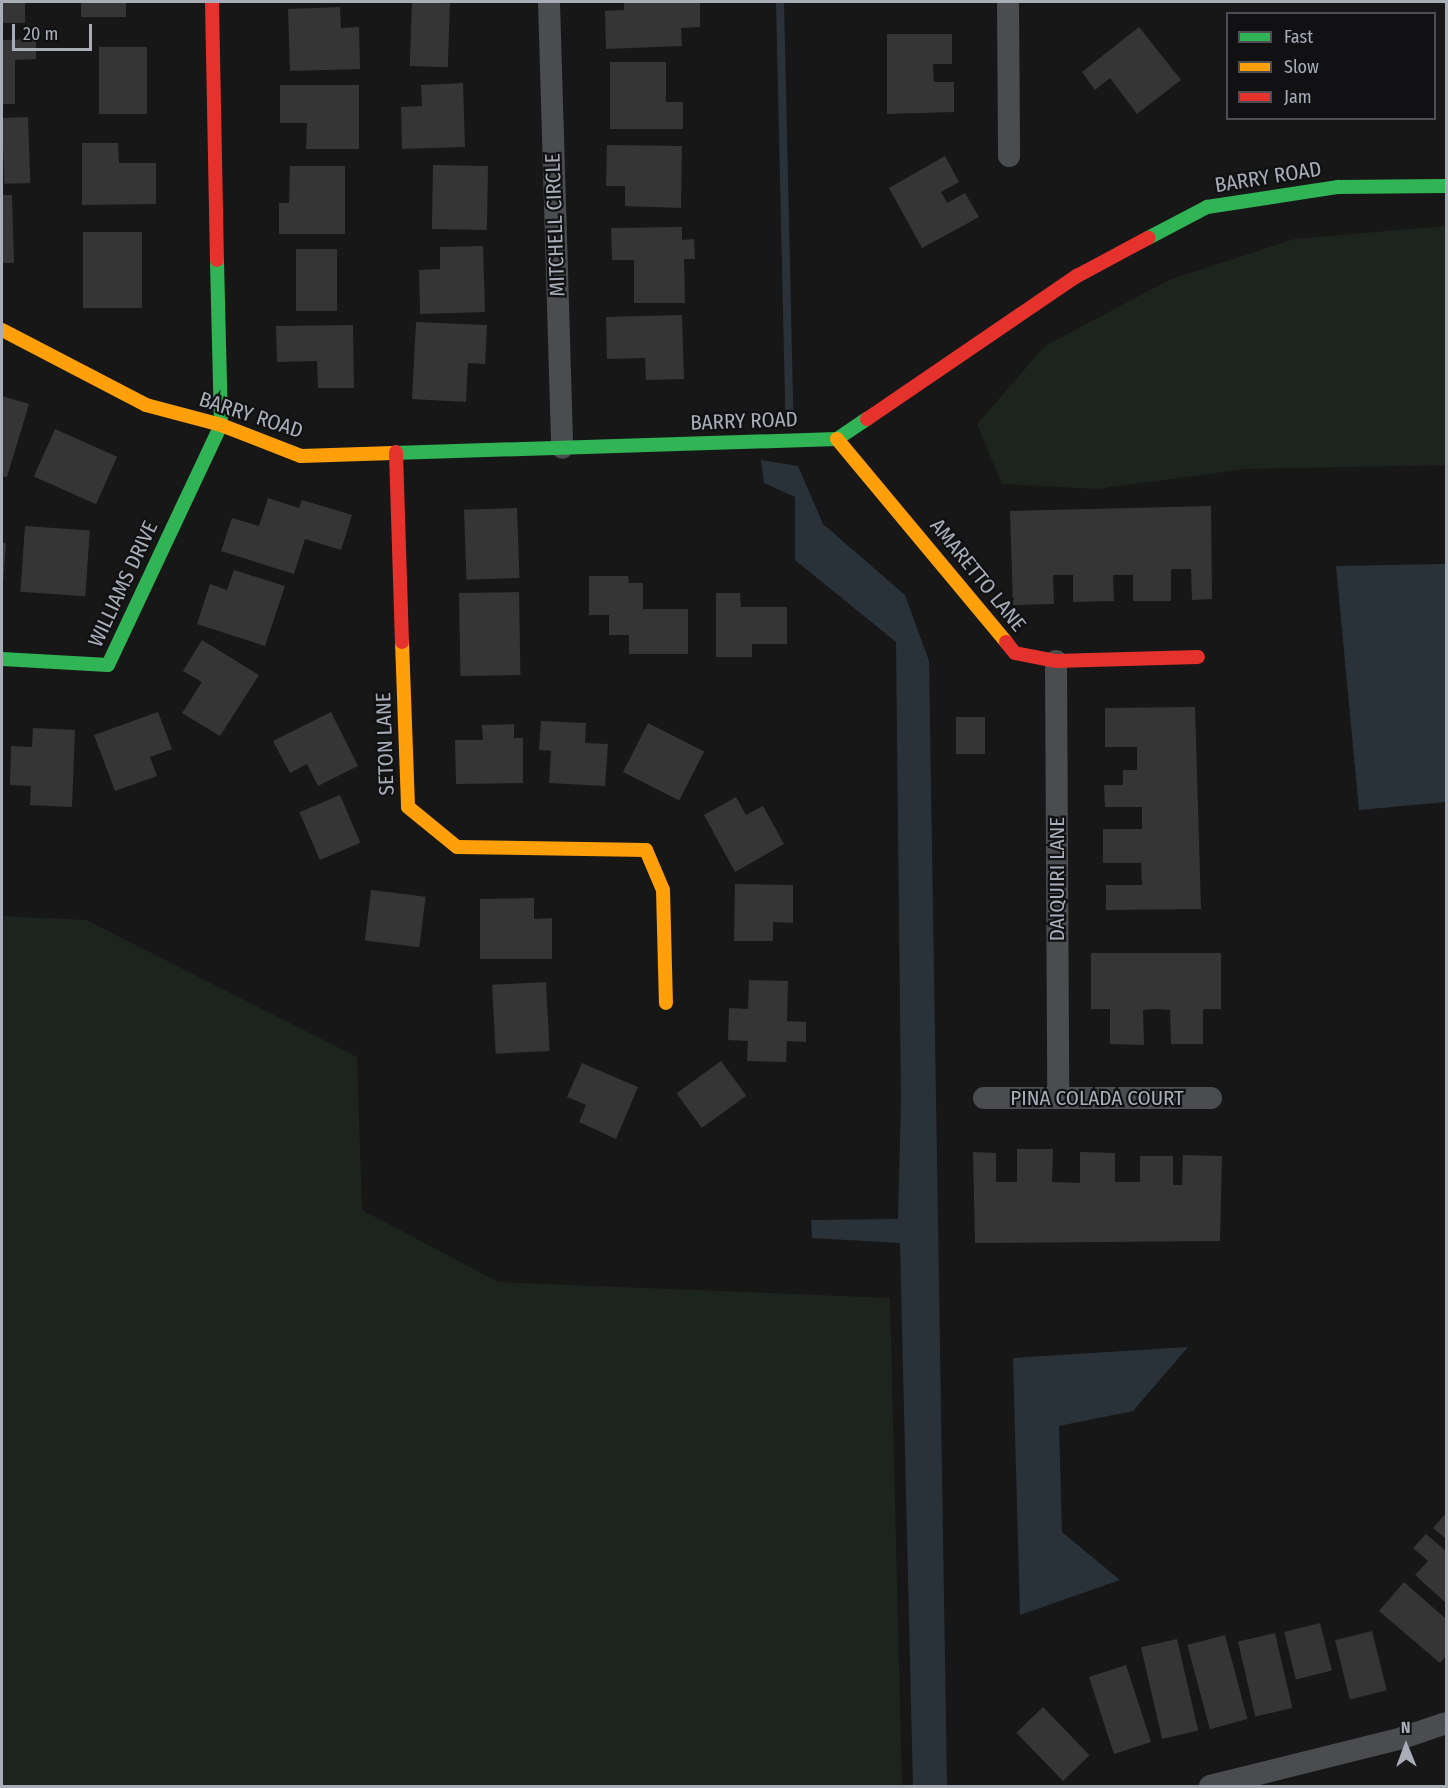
<!DOCTYPE html>
<style>
body{margin:0}
#map{position:relative;width:1448px;height:1788px;overflow:hidden;background:#171717;font-family:"Fira Sans Condensed",sans-serif}
div>[style]{position:absolute}
.green>*{inset:0;background:#1d241e}
.water>*{inset:0;background:#2a3239}
.stream>*{height:8px;margin:-4px;padding:0 4px;transform-origin:4px;border-radius:4px;background:#2a3239}
.building>*{inset:0;background:#353536;transform-origin:0 0}
.street>*{height:22px;margin:-11px;padding:0 11px;transform-origin:11px;border-radius:11px;background:#4b4c50}
.fast>*{height:14px;margin:-7px;padding:0 7px;transform-origin:7px;border-radius:7px;background:#30b455}
.slow>*{height:14px;margin:-7px;padding:0 7px;transform-origin:7px;border-radius:7px;background:#ff9f0a}
.jam>*{height:14px;margin:-7px;padding:0 7px;transform-origin:7px;border-radius:7px;background:#e5322d}
span{translate:-50% -50%;white-space:nowrap;text-align:center;line-height:1.15;-webkit-text-stroke:4.5px #111113;paint-order:stroke}
.street-label{font-size:21px;color:#a8adb8}
.frame{position:absolute;inset:0;border:3px solid #a8adb8;pointer-events:none}
.legend{position:absolute;left:1226px;top:12px;width:210px;height:108px;box-sizing:border-box;background:#111113;border:2px solid #4d4f55;margin:0;padding:8px 10px;list-style:none;font-size:18px;color:#a8adb8}
.legend li{display:flex;align-items:center;gap:12px;height:30px}
.legend b{width:30px;border:2px solid #4d4f55}
.north{position:absolute;left:1376px;top:1716px;width:60px;height:60px;-webkit-text-stroke:4px #111113;paint-order:stroke;rotate:359deg;font-size:16px;font-weight:700;line-height:24px;text-align:center;color:#a8adb8}
.north::after{content:'';display:block;margin:auto;width:21px;height:27px;background:#a8adb8;clip-path:polygon(50% 0,100% 100%,50% 72%,0 100%)}
.scale{position:absolute;left:12px;top:24px;width:80px;height:27px;box-sizing:border-box;border:3px solid #a8adb8;border-top:0;padding-left:8px;font-size:18px;line-height:21px;white-space:nowrap;color:#a8adb8;-webkit-text-stroke:4px #111113;paint-order:stroke}
</style>
<div id="map">
<div class="green">
<div style="clip-path:polygon(1446px 226px,1446px 465px,1246px 469px,1097px 489px,1002px 484px,977px 424px,1045px 346px,1169px 280px,1294px 239px)"></div>
<div style="clip-path:polygon(2px 916px,86px 920px,357px 1057px,362px 1210px,498px 1282px,890px 1298px,902px 1786px,2px 1786px)"></div>
</div>
<div class="water">
<div style="clip-path:polygon(761px 460px,798px 466px,823px 524px,905px 595px,929px 661px,947px 1786px,913px 1786px,900px 1243px,812px 1238px,811px 1220px,898px 1219px,901px 1101px,896px 642px,795px 560px,795px 497px,764px 483px)"></div>
<div style="clip-path:polygon(1446px 564px,1446px 802px,1359px 810px,1336px 566px)"></div>
<div style="clip-path:polygon(1188px 1347px,1133px 1411px,1059px 1426px,1062px 1532px,1120px 1580px,1020px 1615px,1013px 1358px)"></div>
</div>
<div class="stream">
<div style="left:780px;top:2px;width:408px;rotate:88.7deg"></div>
</div>
<div class="building">
<div style="left:2px;top:2px;width:23px;height:21px"></div>
<div style="left:81px;top:2px;width:45px;height:15px"></div>
<div style="left:412px;top:2px;width:38px;height:64px;rotate:2deg"></div>
<div style="clip-path:polygon(624px 2px,700px 2px,700px 27px,681px 28px,682px 46px,606px 49px,605px 11px,624px 10px)"></div>
<div style="clip-path:polygon(340px 7px,341px 28px,359px 27px,360px 69px,290px 71px,288px 9px)"></div>
<div style="clip-path:polygon(1139px 27px,1181px 80px,1137px 114px,1110px 78px,1095px 90px,1082px 72px)"></div>
<div style="clip-path:polygon(887px 34px,952px 34px,952px 64px,933px 64px,934px 82px,954px 82px,954px 112px,887px 114px)"></div>
<div style="clip-path:polygon(36px 39px,36px 59px,15px 60px,15px 104px,2px 104px,2px 40px)"></div>
<div style="left:99px;top:47px;width:48px;height:67px"></div>
<div style="clip-path:polygon(610px 62px,666px 62px,666px 102px,683px 102px,683px 129px,610px 129px)"></div>
<div style="clip-path:polygon(463px 83px,465px 147px,402px 149px,401px 107px,422px 106px,421px 85px)"></div>
<div style="clip-path:polygon(280px 85px,359px 85px,359px 149px,306px 149px,307px 123px,280px 123px)"></div>
<div style="left:28px;top:117px;width:66px;height:26px;rotate:88deg"></div>
<div style="clip-path:polygon(82px 143px,118px 143px,119px 163px,156px 163px,156px 204px,82px 205px)"></div>
<div style="clip-path:polygon(607px 145px,682px 146px,681px 208px,625px 206px,625px 186px,606px 186px)"></div>
<div style="clip-path:polygon(945px 156px,959px 182px,941px 192px,947px 203px,965px 193px,979px 217px,922px 248px,889px 188px)"></div>
<div style="left:433px;top:165px;width:55px;height:64px;rotate:1deg"></div>
<div style="clip-path:polygon(290px 166px,345px 166px,345px 234px,279px 234px,279px 203px,289px 203px)"></div>
<div style="clip-path:polygon(2px 195px,12px 195px,14px 263px,2px 263px)"></div>
<div style="clip-path:polygon(682px 227px,682px 240px,694px 239px,695px 259px,684px 259px,685px 303px,634px 303px,634px 260px,612px 260px,611px 228px)"></div>
<div style="left:83px;top:232px;width:59px;height:76px"></div>
<div style="clip-path:polygon(483px 246px,485px 312px,420px 314px,419px 270px,440px 269px,440px 247px)"></div>
<div style="left:296px;top:249px;width:41px;height:62px"></div>
<div style="clip-path:polygon(682px 315px,684px 379px,646px 380px,645px 358px,607px 359px,606px 317px)"></div>
<div style="clip-path:polygon(416px 322px,487px 325px,485px 364px,468px 363px,466px 402px,412px 399px)"></div>
<div style="clip-path:polygon(353px 325px,354px 388px,318px 388px,317px 361px,277px 362px,276px 326px)"></div>
<div style="clip-path:polygon(2px 396px,29px 404px,7px 477px,2px 476px)"></div>
<div style="left:55px;top:429px;width:68px;height:52px;rotate:24deg"></div>
<div style="clip-path:polygon(268px 498px,299px 508px,302px 500px,352px 515px,341px 550px,305px 539px,294px 574px,221px 551px,232px 518px,259px 526px)"></div>
<div style="clip-path:polygon(1211px 506px,1212px 599px,1192px 600px,1191px 569px,1171px 569px,1171px 601px,1133px 601px,1133px 575px,1113px 575px,1114px 601px,1073px 602px,1073px 575px,1053px 575px,1054px 604px,1013px 605px,1010px 511px)"></div>
<div style="left:517px;top:508px;width:70px;height:53px;rotate:88deg"></div>
<div style="left:25px;top:526px;width:65px;height:66px;rotate:4deg"></div>
<div style="clip-path:polygon(2px 543px,6px 543px,3px 584px,2px 584px)"></div>
<div style="clip-path:polygon(234px 570px,285px 586px,265px 646px,197px 624px,210px 584px,227px 590px)"></div>
<div style="clip-path:polygon(589px 576px,628px 576px,629px 583px,643px 583px,643px 609px,688px 609px,688px 654px,629px 654px,629px 635px,609px 635px,609px 615px,589px 615px)"></div>
<div style="left:519px;top:592px;width:83px;height:60px;rotate:89deg"></div>
<div style="clip-path:polygon(716px 593px,740px 593px,741px 607px,787px 607px,787px 644px,752px 644px,752px 657px,716px 657px)"></div>
<div style="clip-path:polygon(202px 640px,259px 675px,220px 736px,182px 713px,202px 682px,183px 671px)"></div>
<div style="clip-path:polygon(1195px 707px,1201px 909px,1106px 910px,1106px 885px,1142px 885px,1141px 863px,1103px 863px,1103px 829px,1142px 829px,1142px 807px,1105px 807px,1104px 785px,1123px 785px,1123px 770px,1137px 770px,1137px 747px,1105px 747px,1105px 708px)"></div>
<div style="clip-path:polygon(158px 712px,172px 749px,150px 757px,157px 776px,115px 791px,94px 735px)"></div>
<div style="clip-path:polygon(331px 712px,358px 766px,318px 786px,307px 764px,290px 773px,273px 741px)"></div>
<div style="left:956px;top:717px;width:29px;height:37px"></div>
<div style="clip-path:polygon(541px 721px,586px 723px,585px 743px,608px 744px,605px 786px,549px 783px,551px 751px,539px 750px)"></div>
<div style="left:648px;top:723px;width:63px;height:55px;rotate:27deg"></div>
<div style="clip-path:polygon(514px 724px,514px 738px,523px 738px,523px 783px,456px 784px,455px 740px,483px 740px,482px 725px)"></div>
<div style="clip-path:polygon(33px 728px,75px 730px,72px 807px,30px 805px,31px 786px,10px 785px,11px 746px,32px 747px)"></div>
<div style="left:340px;top:795px;width:52px;height:44px;rotate:67deg"></div>
<div style="clip-path:polygon(736px 797px,746px 815px,763px 806px,784px 844px,735px 872px,704px 815px)"></div>
<div style="clip-path:polygon(735px 884px,793px 885px,793px 923px,773px 922px,773px 941px,734px 941px)"></div>
<div style="left:371px;top:890px;width:55px;height:51px;rotate:7deg"></div>
<div style="clip-path:polygon(534px 898px,534px 919px,552px 918px,552px 959px,480px 959px,480px 899px)"></div>
<div style="clip-path:polygon(1091px 953px,1221px 953px,1221px 1009px,1203px 1009px,1203px 1044px,1171px 1044px,1170px 1010px,1156px 1009px,1143px 1010px,1144px 1045px,1110px 1044px,1110px 1009px,1091px 1009px)"></div>
<div style="clip-path:polygon(749px 980px,788px 981px,787px 1021px,806px 1022px,806px 1042px,787px 1041px,786px 1062px,747px 1061px,748px 1041px,728px 1040px,729px 1008px,748px 1009px)"></div>
<div style="left:546px;top:982px;width:69px;height:54px;rotate:87deg"></div>
<div style="left:721px;top:1061px;width:43px;height:55px;rotate:54deg"></div>
<div style="clip-path:polygon(582px 1063px,638px 1087px,616px 1139px,579px 1122px,586px 1105px,567px 1097px)"></div>
<div style="clip-path:polygon(1017px 1149px,1053px 1149px,1052px 1182px,1080px 1183px,1080px 1152px,1115px 1153px,1115px 1182px,1140px 1182px,1140px 1156px,1173px 1156px,1173px 1185px,1182px 1185px,1183px 1155px,1222px 1156px,1220px 1241px,975px 1243px,973px 1152px,996px 1153px,996px 1182px,1017px 1182px)"></div>
<div style="clip-path:polygon(1446px 1513px,1446px 1539px,1433px 1528px)"></div>
<div style="clip-path:polygon(1426px 1534px,1446px 1551px,1446px 1603px,1415px 1575px,1428px 1561px,1413px 1548px)"></div>
<div style="clip-path:polygon(1404px 1582px,1446px 1619px,1446px 1656px,1440px 1663px,1379px 1611px)"></div>
<div style="left:1320px;top:1623px;width:49px;height:37px;rotate:76deg"></div>
<div style="left:1372px;top:1631px;width:61px;height:38px;rotate:76deg"></div>
<div style="left:1275px;top:1633px;width:77px;height:38px;rotate:77deg"></div>
<div style="left:1225px;top:1635px;width:87px;height:39px;rotate:75deg"></div>
<div style="left:1177px;top:1639px;width:94px;height:37px;rotate:77deg"></div>
<div style="left:1126px;top:1665px;width:81px;height:39px;rotate:72deg"></div>
<div style="left:1043px;top:1707px;width:67px;height:37px;rotate:46deg"></div>
</div>
<div class="street">
<div style="left:549px;top:2px;width:446px;rotate:88.3deg"></div>
<div style="left:1008px;top:2px;width:154px;rotate:89.6deg"></div>
<div style="left:1056px;top:661px;width:437px;rotate:89.7deg"></div>
<div style="left:984px;top:1098px;width:227px"></div>
<div style="left:1210px;top:1786px;width:198px;rotate:-14deg"></div>
<div style="left:1402px;top:1738px;width:46px;rotate:-18.8deg"></div>
</div>
<div class="fast">
<div style="left:1148px;top:238px;width:67px;rotate:-27.7deg"></div>
<div style="left:1207px;top:207px;width:133px;rotate:-8.7deg"></div>
<div style="left:1338px;top:187px;width:108px;rotate:-0.5deg"></div>
<div style="left:393px;top:453px;width:444px;rotate:-1.8deg"></div>
<div style="left:837px;top:439px;width:36px;rotate:-34deg"></div>
<div style="left:2px;top:659px;width:106px;rotate:3.2deg"></div>
<div style="left:108px;top:665px;width:265px;rotate:-64.8deg"></div>
<div style="left:221px;top:425px;width:165px;rotate:-91.4deg"></div>
</div>
<div class="slow">
<div style="left:2px;top:330px;width:162px;rotate:27.5deg"></div>
<div style="left:146px;top:405px;width:78px;rotate:14.9deg"></div>
<div style="left:221px;top:425px;width:86px;rotate:21.2deg"></div>
<div style="left:301px;top:456px;width:92px;rotate:-1.9deg"></div>
<div style="left:837px;top:439px;width:264px;rotate:50.2deg"></div>
<div style="left:402px;top:642px;width:165px;rotate:87.9deg"></div>
<div style="left:408px;top:807px;width:63px;rotate:39.2deg"></div>
<div style="left:457px;top:847px;width:189px;rotate:0.9deg"></div>
<div style="left:646px;top:850px;width:43px;rotate:67deg"></div>
<div style="left:663px;top:890px;width:113px;rotate:88.5deg"></div>
</div>
<div class="jam">
<div style="left:212px;top:2px;width:258px;rotate:88.9deg"></div>
<div style="left:867px;top:419px;width:254px;rotate:-34.3deg"></div>
<div style="left:1077px;top:276px;width:81px;rotate:-28.2deg"></div>
<div style="left:396px;top:452px;width:190px;rotate:88.2deg"></div>
<div style="left:1006px;top:642px;width:14px;rotate:51deg"></div>
<div style="left:1015px;top:653px;width:42px;rotate:11deg"></div>
<div style="left:1056px;top:661px;width:142px;rotate:-1.6deg"></div>
</div>
<div class="street-label">
<span style="left:1268px;top:177px;rotate:-9deg">BARRY ROAD</span>
<span style="left:555px;top:225px;rotate:-92deg">MITCHELL CIRCLE</span>
<span style="left:251px;top:415px;rotate:18deg">BARRY ROAD</span>
<span style="left:744px;top:421px;rotate:-2deg">BARRY ROAD</span>
<span style="left:978px;top:575px;rotate:51deg">AMARETTO LANE</span>
<span style="left:123px;top:584px;rotate:-65deg">WILLIAMS DRIVE</span>
<span style="left:385px;top:744px;rotate:-92deg">SETON LANE</span>
<span style="left:1057px;top:879px;rotate:-90deg">DAIQUIRI LANE</span>
<span style="left:1097px;top:1098px">PINA COLADA COURT</span>
</div>
<div class="frame"></div>
<ul class="legend">
<li><b style="height:8px;background:#30b455"></b>Fast</li>
<li><b style="height:8px;background:#ff9f0a"></b>Slow</li>
<li><b style="height:8px;background:#e5322d"></b>Jam</li>
</ul>
<div class="north">N</div>
<div class="scale">20 m</div>
</div>
